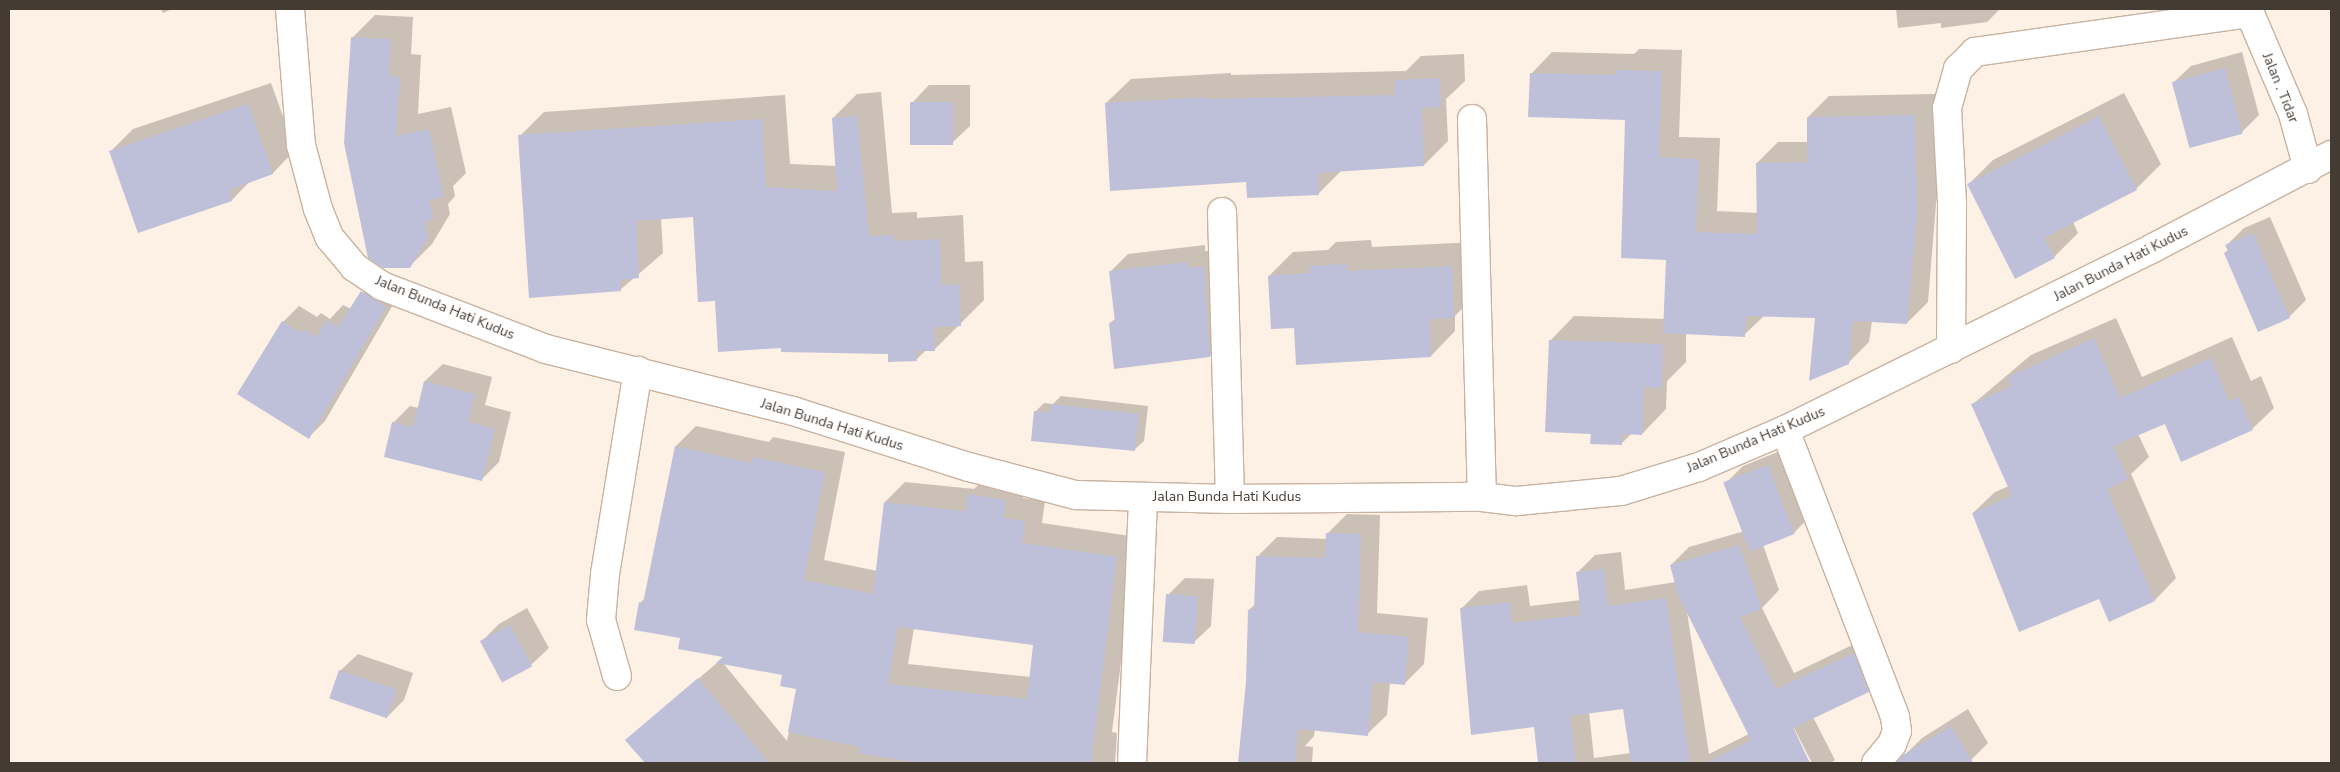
<!DOCTYPE html>
<style>
body{margin:0}
#map{position:relative;width:2340px;height:772px;overflow:hidden;background:#fdf0e4;font-family:"Nunito Sans",sans-serif}
div>[style]{position:absolute}
.shadow>*{inset:0;background:#0003}
.building>*{inset:0;background:#bec0da;transform-origin:0 0}
.roads{filter:drop-shadow(1px 0 #c8b2a0) drop-shadow(-1px 0 #c8b2a0) drop-shadow(0 1px #c8b2a0) drop-shadow(0 -1px #c8b2a0)}
.street>*{height:28px;margin:-14px;padding:0 14px;transform-origin:14px;border-radius:14px;background:#fff}
.secondary>*{height:28px;margin:-14px;padding:0 14px;transform-origin:14px;border-radius:14px;background:#fff}
span{translate:-50% -50%;white-space:nowrap;text-align:center;line-height:1.15;-webkit-text-stroke:4.5px #fff;paint-order:stroke}
.street-label{font-size:14px;color:#443b33}
.frame{position:absolute;inset:0;border:10px solid #443b33;pointer-events:none}
</style>
<div id="map">
<div class="shadow">
<div style="clip-path:polygon(161px 9px,172px 9px,163px 13px)"></div>
<div style="clip-path:polygon(1896px 9px,2000px 9px,1987px 22px,1941px 28px,1941px 23px,1898px 28px)"></div>
<div style="clip-path:polygon(375px 15px,413px 17px,411px 54px,421px 55px,418px 114px,451px 107px,466px 173px,453px 186px,455px 196px,448px 204px,450px 214px,432px 244px,409px 267px,352px 38px)"></div>
<div style="clip-path:polygon(1639px 49px,1682px 50px,1679px 137px,1720px 138px,1717px 211px,1758px 213px,1757px 163px,1778px 142px,1808px 142px,1808px 117px,1829px 96px,1936px 94px,1937px 192px,1928px 302px,1907px 323px,1872px 321px,1869px 342px,1848px 363px,1816px 316px,1765px 315px,1744px 335px,1686px 333px,1686px 362px,1667px 381px,1666px 409px,1642px 434px,1631px 434px,1621px 444px,1592px 432px,1550px 341px,1574px 316px,1665px 319px,1668px 258px,1626px 119px,1531px 74px,1552px 52px,1634px 54px)"></div>
<div style="clip-path:polygon(2242px 52px,2259px 115px,2242px 132px,2173px 83px,2191px 66px)"></div>
<div style="clip-path:polygon(1464px 54px,1465px 81px,1446px 99px,1448px 141px,1424px 165px,1342px 170px,1318px 194px,1248px 181px,1106px 103px,1131px 79px,1231px 73px,1231px 75px,1406px 71px,1421px 56px)"></div>
<div style="clip-path:polygon(271px 83px,295px 150px,273px 173px,251px 180px,232px 200px,138px 232px,111px 151px,133px 129px)"></div>
<div style="clip-path:polygon(929px 85px,970px 85px,970px 126px,952px 143px,912px 103px)"></div>
<div style="clip-path:polygon(881px 92px,892px 213px,917px 212px,917px 218px,963px 215px,965px 262px,983px 261px,984px 300px,935px 349px,926px 350px,916px 360px,889px 353px,783px 347px,716px 300px,694px 216px,661px 218px,663px 253px,620px 290px,520px 136px,544px 112px,785px 95px,790px 164px,837px 166px,833px 118px,857px 94px)"></div>
<div style="clip-path:polygon(2124px 93px,2161px 164px,2136px 189px,2073px 222px,2078px 233px,2054px 257px,1969px 184px,1993px 160px)"></div>
<div style="clip-path:polygon(2270px 217px,2306px 300px,2289px 317px,2225px 253px,2229px 249px,2227px 245px,2244px 228px)"></div>
<div style="clip-path:polygon(1371px 240px,1372px 247px,1476px 242px,1478px 292px,1455px 316px,1455px 331px,1431px 356px,1295px 326px,1269px 276px,1293px 252px,1328px 250px,1336px 242px)"></div>
<div style="clip-path:polygon(1205px 245px,1205px 251px,1221px 250px,1227px 339px,1210px 356px,1110px 323px,1116px 318px,1111px 271px,1128px 254px)"></div>
<div style="clip-path:polygon(378px 276px,401px 291px,325px 421px,309px 437px,283px 322px,299px 306px,317px 317px,321px 313px,330px 319px,343px 305px,351px 309px)"></div>
<div style="clip-path:polygon(2116px 318px,2142px 377px,2232px 337px,2251px 381px,2261px 376px,2274px 408px,2252px 429px,2165px 422px,2138px 434px,2149px 457px,2131px 474px,2176px 578px,2155px 600px,2099px 597px,1973px 513px,1995px 492px,2009px 486px,1973px 404px,2031px 355px)"></div>
<div style="clip-path:polygon(443px 364px,492px 377px,485px 405px,511px 412px,499px 462px,482px 479px,393px 423px,410px 406px,419px 408px,425px 381px)"></div>
<div style="clip-path:polygon(1061px 396px,1148px 406px,1144px 441px,1135px 449px,1035px 412px,1044px 403px,1053px 404px)"></div>
<div style="clip-path:polygon(evenodd,696px 426px,769px 442px,773px 437px,845px 452px,824px 560px,877px 571px,885px 502px,905px 482px,974px 489px,989px 474px,1026px 480px,1023px 498px,1045px 501px,1042px 523px,1137px 537px,1112px 732px,1117px 733px,1115px 763px,646px 763px,627px 740px,725px 656px,681px 637px,640px 603px,645px 598px,676px 446px,696px 426px,914px 628px,1035px 644px,1031px 677px,908px 664px,914px 628px,696px 426px,723px 663px,784px 674px,798px 688px,787px 741px,723px 663px)"></div>
<div style="clip-path:polygon(evenodd,1785px 449px,1811px 515px,1794px 533px,1763px 545px,1779px 590px,1762px 608px,1794px 673px,1871px 636px,1886px 674px,1868px 691px,1813px 717px,1835px 760px,1831px 763px,1812px 763px,1791px 722px,1809px 763px,1539px 763px,1535px 726px,1461px 609px,1479px 591px,1527px 585px,1530px 606px,1581px 600px,1578px 572px,1595px 555px,1621px 552px,1625px 590px,1676px 582px,1671px 565px,1689px 547px,1745px 531px,1726px 483px,1743px 466px,1785px 449px,1687px 612px,1749px 734px,1709px 754px,1687px 612px,1785px 449px,1624px 708px,1631px 753px,1594px 758px,1589px 712px,1624px 708px)"></div>
<div style="clip-path:polygon(1347px 514px,1380px 515px,1377px 613px,1428px 618px,1424px 664px,1404px 684px,1390px 682px,1387px 715px,1367px 734px,1315px 729px,1314px 736px,1305px 746px,1313px 747px,1312px 763px,1239px 763px,1247px 682px,1249px 610px,1255px 604px,1257px 557px,1277px 537px,1327px 539px,1327px 534px)"></div>
<div style="clip-path:polygon(1185px 578px,1214px 579px,1211px 626px,1193px 643px,1168px 595px)"></div>
<div style="clip-path:polygon(527px 608px,549px 648px,531px 665px,482px 641px,499px 624px)"></div>
<div style="clip-path:polygon(358px 654px,413px 673px,404px 700px,387px 717px,340px 671px)"></div>
<div style="clip-path:polygon(1968px 709px,1988px 743px,1971px 760px,1965px 763px,1910px 763px,1905px 755px,1922px 738px)"></div>
</div>
<div class="building">
<div style="clip-path:polygon(351px 37px,391px 39px,389px 76px,400px 77px,396px 136px,429px 129px,444px 197px,429px 200px,434px 219px,425px 222px,428px 238px,410px 268px,383px 268px,368px 258px,344px 143px)"></div>
<div style="left:2225px;top:68px;width:68px;height:55px;rotate:75deg"></div>
<div style="clip-path:polygon(1616px 70px,1662px 71px,1659px 157px,1699px 159px,1696px 232px,1757px 234px,1756px 163px,1807px 162px,1807px 117px,1915px 115px,1917px 214px,1907px 324px,1853px 321px,1849px 364px,1809px 381px,1815px 318px,1746px 316px,1745px 337px,1663px 333px,1666px 260px,1621px 258px,1625px 120px,1528px 117px,1530px 73px,1616px 75px)"></div>
<div style="clip-path:polygon(1440px 78px,1441px 107px,1422px 108px,1424px 166px,1318px 173px,1319px 195px,1247px 198px,1246px 182px,1110px 191px,1105px 103px,1207px 97px,1207px 99px,1395px 95px,1395px 80px)"></div>
<div style="left:910px;top:102px;width:43px;height:43px"></div>
<div style="clip-path:polygon(248px 104px,273px 174px,229px 190px,232px 201px,138px 233px,109px 151px)"></div>
<div style="clip-path:polygon(857px 116px,869px 236px,893px 235px,894px 241px,940px 239px,941px 285px,959px 284px,961px 326px,934px 327px,935px 351px,916px 351px,917px 361px,888px 362px,888px 354px,781px 352px,781px 348px,718px 352px,715px 301px,698px 302px,693px 217px,636px 221px,639px 278px,620px 280px,621px 291px,529px 298px,518px 135px,762px 119px,766px 187px,837px 191px,832px 118px)"></div>
<div style="clip-path:polygon(2099px 116px,2137px 190px,2044px 238px,2055px 258px,2015px 279px,1967px 184px)"></div>
<div style="clip-path:polygon(2253px 233px,2290px 318px,2258px 332px,2224px 253px,2228px 251px,2225px 245px)"></div>
<div style="clip-path:polygon(1188px 262px,1188px 268px,1204px 266px,1210px 357px,1114px 369px,1109px 323px,1115px 322px,1109px 271px)"></div>
<div style="clip-path:polygon(1347px 264px,1347px 271px,1452px 266px,1454px 318px,1430px 319px,1431px 357px,1296px 365px,1294px 328px,1271px 329px,1268px 276px,1310px 273px,1310px 266px)"></div>
<div style="clip-path:polygon(361px 291px,386px 307px,309px 439px,237px 394px,282px 321px,301px 333px,304px 329px,316px 337px,326px 320px,338px 327px)"></div>
<div style="clip-path:polygon(2094px 338px,2120px 398px,2211px 358px,2229px 401px,2239px 397px,2253px 430px,2181px 462px,2165px 424px,2113px 446px,2128px 479px,2107px 489px,2155px 601px,2109px 622px,2099px 599px,2019px 632px,1972px 513px,2012px 496px,1971px 404px,2012px 386px,2008px 377px)"></div>
<div style="clip-path:polygon(1549px 340px,1663px 344px,1662px 388px,1644px 387px,1642px 435px,1622px 434px,1622px 445px,1590px 444px,1591px 434px,1545px 432px)"></div>
<div style="clip-path:polygon(424px 381px,475px 394px,468px 422px,495px 429px,482px 481px,384px 457px,392px 422px,413px 427px)"></div>
<div style="clip-path:polygon(1051px 404px,1139px 414px,1135px 451px,1031px 441px,1034px 411px,1051px 412px)"></div>
<div style="clip-path:polygon(evenodd,675px 446px,751px 463px,752px 457px,825px 472px,804px 580px,873px 594px,884px 502px,965px 511px,967px 494px,1006px 500px,1003px 518px,1025px 521px,1022px 543px,1117px 557px,1091px 763px,920px 763px,859px 753px,860px 747px,788px 732px,796px 689px,780px 686px,782px 675px,716px 663px,723px 657px,678px 649px,680px 638px,634px 630px,639px 602px,643px 603px,675px 446px,898px 627px,1033px 645px,1027px 699px,888px 684px,898px 627px)"></div>
<div style="left:1768px;top:465px;width:74px;height:48px;rotate:69deg"></div>
<div style="clip-path:polygon(1326px 533px,1361px 534px,1358px 632px,1409px 637px,1405px 685px,1373px 682px,1368px 736px,1298px 729px,1295px 763px,1238px 763px,1246px 682px,1248px 610px,1254px 609px,1256px 556px,1325px 558px)"></div>
<div style="clip-path:polygon(1739px 545px,1762px 609px,1740px 617px,1776px 689px,1854px 653px,1869px 692px,1793px 728px,1810px 763px,1706px 763px,1751px 740px,1678px 595px,1670px 565px)"></div>
<div style="clip-path:polygon(1604px 569px,1608px 606px,1666px 598px,1690px 763px,1631px 763px,1623px 709px,1570px 716px,1576px 763px,1538px 763px,1534px 727px,1471px 735px,1460px 608px,1510px 602px,1512px 623px,1581px 615px,1576px 572px)"></div>
<div style="left:1166px;top:594px;width:32px;height:48px;rotate:4deg"></div>
<div style="left:510px;top:625px;width:47px;height:34px;rotate:62deg"></div>
<div style="left:339px;top:670px;width:61px;height:30px;rotate:19deg"></div>
<div style="clip-path:polygon(698px 678px,769px 763px,645px 763px,625px 740px)"></div>
<div style="clip-path:polygon(1951px 726px,1973px 763px,1896px 763px,1903px 755px)"></div>
</div>
<div class="roads">
<div class="street">
<div style="left:1472px;top:119px;width:378px;rotate:88.5deg"></div>
<div style="left:1222px;top:212px;width:287px;rotate:88.4deg"></div>
<div style="left:1951px;top:349px;width:146px;rotate:-89.6deg"></div>
<div style="left:1952px;top:203px;width:95px;rotate:-93deg"></div>
<div style="left:1947px;top:108px;width:41px;rotate:-74.2deg"></div>
<div style="left:1958px;top:69px;width:24px;rotate:-45deg"></div>
<div style="left:1975px;top:52px;width:278px;rotate:-8.1deg"></div>
<div style="left:1785px;top:430px;width:307px;rotate:69deg"></div>
<div style="left:1895px;top:717px;width:14px;rotate:82deg"></div>
<div style="left:1897px;top:731px;width:14px;rotate:111deg"></div>
<div style="left:1892px;top:744px;width:25px;rotate:130deg"></div>
<div style="left:617px;top:676px;width:58px;rotate:-105.9deg"></div>
<div style="left:601px;top:620px;width:46px;rotate:-85deg"></div>
<div style="left:605px;top:574px;width:206px;rotate:-80.8deg"></div>
<div style="left:1132px;top:763px;width:266px;rotate:-87.6deg"></div>
</div>
<div class="secondary">
<div style="left:290px;top:9px;width:136px;rotate:85.4deg"></div>
<div style="left:301px;top:145px;width:66px;rotate:75.1deg"></div>
<div style="left:318px;top:209px;width:31px;rotate:68deg"></div>
<div style="left:330px;top:238px;width:38px;rotate:50deg"></div>
<div style="left:354px;top:267px;width:34px;rotate:34deg"></div>
<div style="left:382px;top:286px;width:176px;rotate:21deg"></div>
<div style="left:546px;top:349px;width:255px;rotate:14.1deg"></div>
<div style="left:793px;top:411px;width:185px;rotate:17.7deg"></div>
<div style="left:969px;top:467px;width:111px;rotate:14.7deg"></div>
<div style="left:1076px;top:495px;width:154px;rotate:1.5deg"></div>
<div style="left:1230px;top:499px;width:252px;rotate:-0.5deg"></div>
<div style="left:1482px;top:497px;width:35px;rotate:7deg"></div>
<div style="left:1517px;top:501px;width:104px;rotate:-5.5deg"></div>
<div style="left:1621px;top:491px;width:82px;rotate:-17.1deg"></div>
<div style="left:1699px;top:467px;width:94px;rotate:-23.3deg"></div>
<div style="left:1785px;top:430px;width:411px;rotate:-26.3deg"></div>
<div style="left:2153px;top:248px;width:201px;rotate:-27.6deg"></div>
<div style="left:2248px;top:9px;width:114px;rotate:66.8deg"></div>
<div style="left:2293px;top:114px;width:57px;rotate:74.7deg"></div>
</div>
</div>
<div class="street-label">
<span style="left:2280px;top:88px;rotate:68deg">Jalan . Tidar</span>
<span style="left:2121px;top:264px;rotate:-27deg">Jalan Bunda Hati Kudus</span>
<span style="left:445px;top:308px;rotate:22deg">Jalan Bunda Hati Kudus</span>
<span style="left:832px;top:425px;rotate:17deg">Jalan Bunda Hati Kudus</span>
<span style="left:1756px;top:440px;rotate:-23deg">Jalan Bunda Hati Kudus</span>
<span style="left:1227px;top:497px">Jalan Bunda Hati Kudus</span>
</div>
<div class="frame"></div>
</div>
